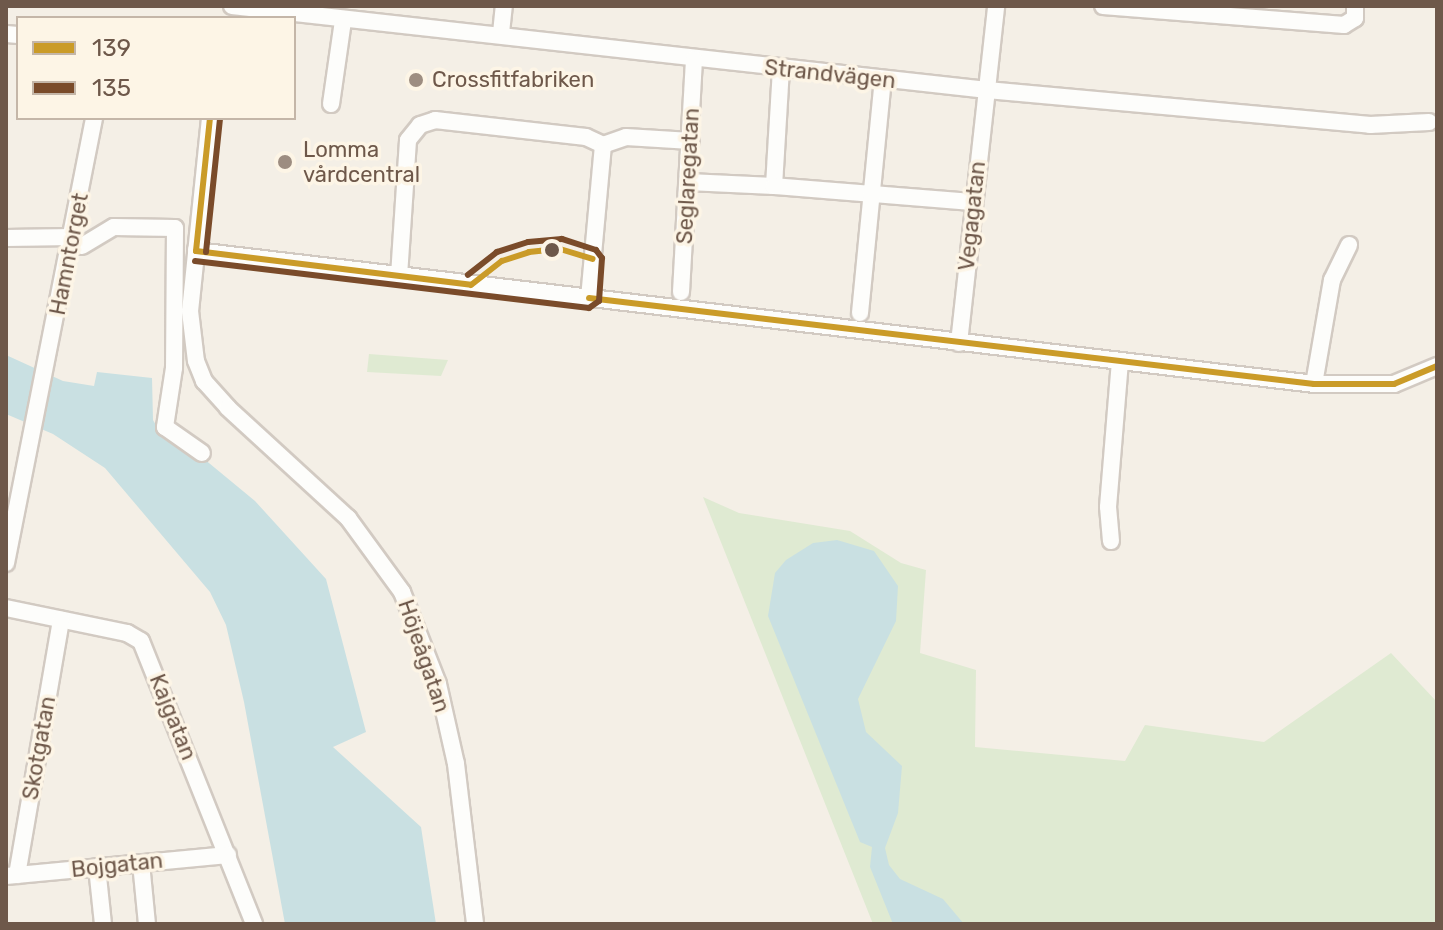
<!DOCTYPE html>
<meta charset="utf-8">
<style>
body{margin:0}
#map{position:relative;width:1443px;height:930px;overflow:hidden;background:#f4efe6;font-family:Rubik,sans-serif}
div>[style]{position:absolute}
.green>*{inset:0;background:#dfead2}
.water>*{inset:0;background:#c9e0e2}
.roads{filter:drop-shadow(2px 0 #d2cac2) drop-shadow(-2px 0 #d2cac2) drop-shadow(0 2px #d2cac2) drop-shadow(0 -2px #d2cac2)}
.minor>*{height:16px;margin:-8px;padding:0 8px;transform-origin:8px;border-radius:8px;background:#fdfdfb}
.bus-1>*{height:6px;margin:-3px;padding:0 3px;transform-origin:3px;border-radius:3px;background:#ca9b28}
.bus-2>*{height:6px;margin:-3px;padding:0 3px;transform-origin:3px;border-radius:3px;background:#7a4b2a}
.dots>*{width:22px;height:22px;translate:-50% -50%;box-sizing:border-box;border:4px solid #fdf5e6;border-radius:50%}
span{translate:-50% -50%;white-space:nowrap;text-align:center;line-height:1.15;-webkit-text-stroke:7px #fdf5e6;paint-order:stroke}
.street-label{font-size:22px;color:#6e584a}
.poi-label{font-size:22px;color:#6e584a}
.left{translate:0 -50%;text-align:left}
.frame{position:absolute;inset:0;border:8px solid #6e584a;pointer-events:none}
.legend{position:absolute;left:16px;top:16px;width:280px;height:104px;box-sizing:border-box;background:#fdf5e6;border:2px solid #c4b6a8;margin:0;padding:10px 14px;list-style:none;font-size:24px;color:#6e584a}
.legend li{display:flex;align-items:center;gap:16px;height:40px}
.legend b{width:40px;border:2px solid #c4b6a8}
</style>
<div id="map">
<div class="green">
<div style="clip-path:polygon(369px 354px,448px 360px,441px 376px,367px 372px)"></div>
<div style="clip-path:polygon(703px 497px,739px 513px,850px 531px,901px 563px,926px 570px,920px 653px,976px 670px,975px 747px,1125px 761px,1145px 725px,1264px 742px,1391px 653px,1437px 702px,1437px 924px,873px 924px)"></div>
</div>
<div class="water">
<div style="clip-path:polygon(6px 355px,63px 381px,94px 386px,97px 372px,152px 378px,153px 420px,158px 429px,192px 449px,255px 501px,326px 579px,366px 732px,333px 747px,421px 827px,436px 924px,285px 924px,244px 702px,226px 625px,210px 592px,105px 468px,53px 434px,6px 414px)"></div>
<div style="clip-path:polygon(837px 540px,874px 551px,898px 586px,896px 621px,858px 699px,866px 732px,902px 766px,898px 813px,885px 848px,889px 865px,900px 879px,943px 899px,964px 924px,893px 924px,870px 867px,872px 847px,860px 842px,768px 616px,775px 573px,786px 560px,813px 543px)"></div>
</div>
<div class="roads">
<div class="minor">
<div style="left:232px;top:6px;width:760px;rotate:6.35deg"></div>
<div style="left:987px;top:90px;width:385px;rotate:5.2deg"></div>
<div style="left:1370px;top:125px;width:59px;rotate:-2.9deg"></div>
<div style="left:1103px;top:6px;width:242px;rotate:4.5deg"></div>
<div style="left:1344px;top:25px;width:13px;rotate:-32deg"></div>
<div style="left:1355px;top:18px;width:12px;rotate:-90deg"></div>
<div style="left:501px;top:33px;width:27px;rotate:-84deg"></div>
<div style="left:6px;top:34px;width:12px;rotate:5deg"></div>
<div style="left:331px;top:104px;width:84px;rotate:-81.8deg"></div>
<div style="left:210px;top:118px;width:194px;rotate:95.9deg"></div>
<div style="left:190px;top:311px;width:50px;rotate:83.2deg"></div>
<div style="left:196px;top:361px;width:22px;rotate:68deg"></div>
<div style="left:204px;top:381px;width:36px;rotate:48deg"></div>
<div style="left:228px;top:408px;width:163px;rotate:42.5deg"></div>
<div style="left:348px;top:518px;width:92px;rotate:53.9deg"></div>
<div style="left:402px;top:592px;width:99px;rotate:68.6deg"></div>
<div style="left:438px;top:684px;width:82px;rotate:77.3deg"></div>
<div style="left:456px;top:764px;width:161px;rotate:83.2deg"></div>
<div style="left:603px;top:145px;width:24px;rotate:-19deg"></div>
<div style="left:626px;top:137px;width:65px;rotate:3.5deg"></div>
<div style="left:688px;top:182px;width:86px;rotate:2.7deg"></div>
<div style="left:774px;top:186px;width:118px;rotate:-86.6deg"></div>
<div style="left:774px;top:186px;width:200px;rotate:4.6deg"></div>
<div style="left:6px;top:238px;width:67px;rotate:-0.9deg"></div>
<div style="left:82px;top:246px;width:37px;rotate:-31deg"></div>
<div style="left:114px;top:227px;width:61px;rotate:0.9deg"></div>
<div style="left:175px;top:228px;width:140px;rotate:90.4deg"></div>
<div style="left:174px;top:368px;width:60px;rotate:98.7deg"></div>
<div style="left:165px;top:427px;width:45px;rotate:35.1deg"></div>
<div style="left:196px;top:251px;width:1126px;rotate:6.78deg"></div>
<div style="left:1314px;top:384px;width:80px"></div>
<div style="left:1394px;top:384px;width:47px;rotate:-22.7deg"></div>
<div style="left:399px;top:276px;width:136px;rotate:-86.2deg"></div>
<div style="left:408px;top:140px;width:19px;rotate:-51deg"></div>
<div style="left:420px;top:125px;width:16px;rotate:-18deg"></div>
<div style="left:435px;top:120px;width:152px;rotate:6.4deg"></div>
<div style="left:586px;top:137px;width:19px;rotate:25deg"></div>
<div style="left:603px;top:145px;width:154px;rotate:95.2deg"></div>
<div style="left:681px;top:292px;width:233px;rotate:-86.8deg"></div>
<div style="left:860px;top:313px;width:234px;rotate:-84.4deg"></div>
<div style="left:959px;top:343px;width:339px;rotate:-83.7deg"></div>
<div style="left:1314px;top:384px;width:106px;rotate:-80.2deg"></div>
<div style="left:1332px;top:280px;width:39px;rotate:-64deg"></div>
<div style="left:1111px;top:541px;width:34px;rotate:-95deg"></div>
<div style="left:1108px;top:507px;width:145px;rotate:-85.3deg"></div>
<div style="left:6px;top:563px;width:454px;rotate:-78.8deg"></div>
<div style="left:6px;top:608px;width:124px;rotate:11.7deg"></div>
<div style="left:127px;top:633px;width:16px;rotate:30deg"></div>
<div style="left:141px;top:641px;width:305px;rotate:68.2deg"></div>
<div style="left:141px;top:863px;width:61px;rotate:84.4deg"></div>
<div style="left:97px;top:867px;width:57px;rotate:84deg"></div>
<div style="left:17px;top:875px;width:259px;rotate:-80.2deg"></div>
<div style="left:6px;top:876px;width:223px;rotate:-5.4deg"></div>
</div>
</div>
<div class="bus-1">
<div style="left:196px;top:251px;width:277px;rotate:7deg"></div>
<div style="left:196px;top:251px;width:134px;rotate:-84deg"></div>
<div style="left:471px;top:285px;width:39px;rotate:-38deg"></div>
<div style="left:502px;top:261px;width:28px;rotate:-18deg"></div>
<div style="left:529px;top:252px;width:31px;rotate:-6deg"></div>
<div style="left:560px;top:249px;width:34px;rotate:17deg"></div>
<div style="left:589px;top:298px;width:730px;rotate:6.76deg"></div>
<div style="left:1314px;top:384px;width:80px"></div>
<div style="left:1394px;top:384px;width:47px;rotate:-22.7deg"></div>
</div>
<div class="bus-2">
<div style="left:206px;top:252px;width:134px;rotate:-84deg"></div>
<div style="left:195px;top:261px;width:397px;rotate:6.8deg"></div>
<div style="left:589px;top:308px;width:12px;rotate:-35deg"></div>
<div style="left:599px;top:301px;width:43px;rotate:-86deg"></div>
<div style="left:602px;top:258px;width:10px;rotate:-127deg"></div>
<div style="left:596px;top:250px;width:36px;rotate:-162deg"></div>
<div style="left:562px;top:239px;width:34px;rotate:175deg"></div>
<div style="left:528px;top:242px;width:33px;rotate:162deg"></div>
<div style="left:497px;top:252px;width:37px;rotate:142deg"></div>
</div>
<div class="dots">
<div style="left:416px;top:80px;background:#9d8d81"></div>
<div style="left:285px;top:162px;background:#9d8d81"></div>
<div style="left:552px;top:250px;background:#6e584a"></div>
</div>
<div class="street-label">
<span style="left:830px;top:74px;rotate:6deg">Strandvägen</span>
<span style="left:688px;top:176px;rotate:-87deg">Seglaregatan</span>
<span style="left:972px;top:216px;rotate:-84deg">Vegagatan</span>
<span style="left:69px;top:254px;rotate:-79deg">Hamntorget</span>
<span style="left:424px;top:656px;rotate:71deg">Höjeågatan</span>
<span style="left:173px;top:717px;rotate:68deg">Kajgatan</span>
<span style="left:39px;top:748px;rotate:-80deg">Skotgatan</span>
<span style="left:117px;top:865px;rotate:-6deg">Bojgatan</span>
</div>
<div class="poi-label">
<span class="left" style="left:432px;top:80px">Crossfitfabriken</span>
<span class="left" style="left:303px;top:162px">Lomma<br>vårdcentral</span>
</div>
<div class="frame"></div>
<ul class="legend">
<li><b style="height:10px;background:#ca9b28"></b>139</li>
<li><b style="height:10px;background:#7a4b2a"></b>135</li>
</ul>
</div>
